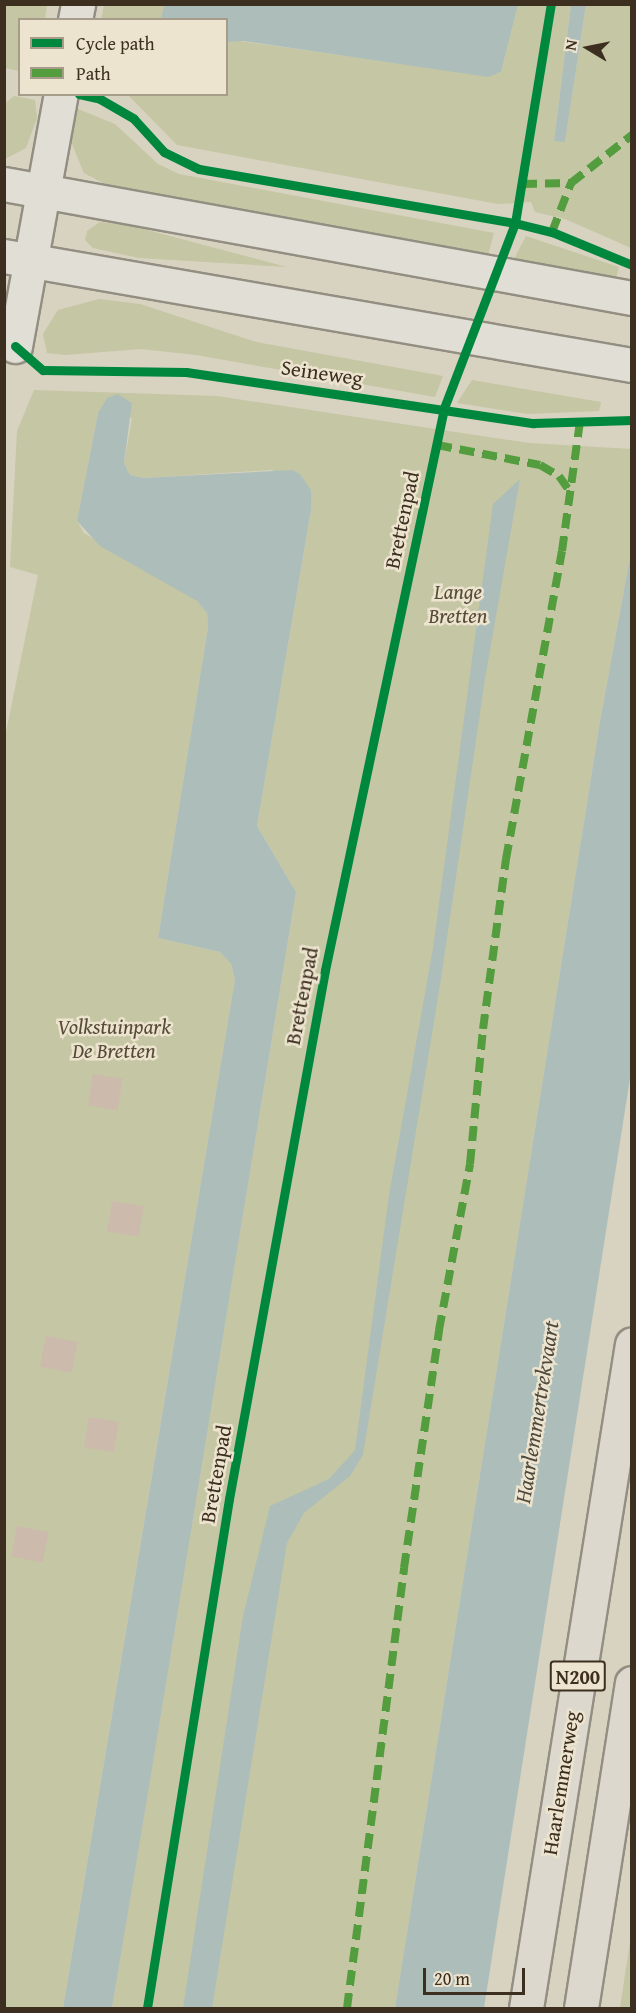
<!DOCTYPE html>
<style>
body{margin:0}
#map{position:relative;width:636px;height:2013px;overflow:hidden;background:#d8d2c0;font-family:"Gentium Book Plus",serif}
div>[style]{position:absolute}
.green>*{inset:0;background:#c5c6a3}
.water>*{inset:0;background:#adbeba}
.building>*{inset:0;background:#ccbaac;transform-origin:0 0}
.roads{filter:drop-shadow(2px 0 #938e82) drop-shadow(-2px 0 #938e82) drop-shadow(0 2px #938e82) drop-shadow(0 -2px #938e82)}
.street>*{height:33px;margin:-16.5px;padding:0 16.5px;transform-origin:16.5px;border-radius:16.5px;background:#e1ded5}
.secondary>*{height:33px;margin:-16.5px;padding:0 16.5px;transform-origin:16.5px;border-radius:16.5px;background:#e1ded5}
.primary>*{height:33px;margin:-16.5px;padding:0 16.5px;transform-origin:16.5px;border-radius:16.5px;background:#dcd8ce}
.quiet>*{height:8px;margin-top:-4px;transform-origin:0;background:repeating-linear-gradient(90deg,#539d3f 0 15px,transparent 0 23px)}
.cycleway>*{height:9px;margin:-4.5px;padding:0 4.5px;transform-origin:4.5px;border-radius:4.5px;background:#00873e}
span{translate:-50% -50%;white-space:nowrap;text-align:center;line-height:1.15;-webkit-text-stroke:5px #ede4cf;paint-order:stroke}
.shield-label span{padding:2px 4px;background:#ede4cf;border:2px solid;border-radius:4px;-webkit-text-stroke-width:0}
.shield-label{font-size:20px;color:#3d2f20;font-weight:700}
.street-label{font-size:21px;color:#3d2f20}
.park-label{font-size:21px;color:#554b36;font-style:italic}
.water-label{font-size:22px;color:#504a3e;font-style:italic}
.frame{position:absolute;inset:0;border:6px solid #3d2f20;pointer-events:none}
.legend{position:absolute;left:18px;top:18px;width:210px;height:78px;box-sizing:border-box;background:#ede4cf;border:2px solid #a79c89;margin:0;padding:8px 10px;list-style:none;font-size:18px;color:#3d2f20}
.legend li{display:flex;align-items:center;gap:12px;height:30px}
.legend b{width:30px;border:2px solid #a79c89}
.north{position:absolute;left:558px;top:18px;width:60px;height:60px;-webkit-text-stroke:4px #ede4cf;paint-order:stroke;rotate:280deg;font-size:16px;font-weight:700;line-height:24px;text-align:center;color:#3d2f20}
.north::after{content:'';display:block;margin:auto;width:21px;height:27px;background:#3d2f20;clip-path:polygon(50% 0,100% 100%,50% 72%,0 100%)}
.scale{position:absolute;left:423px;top:1968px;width:102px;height:27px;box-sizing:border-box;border:3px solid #3d2f20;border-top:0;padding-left:8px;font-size:18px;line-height:21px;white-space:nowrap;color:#3d2f20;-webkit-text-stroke:4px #ede4cf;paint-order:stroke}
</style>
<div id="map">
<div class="green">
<div style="clip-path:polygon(4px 5px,47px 5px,45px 19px,20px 20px,19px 71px,5px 68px)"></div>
<div style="clip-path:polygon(104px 5px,164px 5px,161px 19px,101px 20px)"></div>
<div style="clip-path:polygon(518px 5px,571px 5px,554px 140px,565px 142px,586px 5px,631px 5px,631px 248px,565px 219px,535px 212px,531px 202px,498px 204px,177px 145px,128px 95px,226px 94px,227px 42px,232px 40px,488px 76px,501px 72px)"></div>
<div style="clip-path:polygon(14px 96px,35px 100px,37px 118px,26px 148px,5px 159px,5px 103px)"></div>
<div style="clip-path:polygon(73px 107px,115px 124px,158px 164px,179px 174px,494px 233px,488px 255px,122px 193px,84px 173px,69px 137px)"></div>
<div style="clip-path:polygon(100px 222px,132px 226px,287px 267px,139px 258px,93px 248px,85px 240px,87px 231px)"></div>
<div style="clip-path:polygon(526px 236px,619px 267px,616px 278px,514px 259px)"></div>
<div style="clip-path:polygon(99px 299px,140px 304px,256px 342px,443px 376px,435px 397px,196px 355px,141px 349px,65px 355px,47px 353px,43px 334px,58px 310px)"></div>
<div style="clip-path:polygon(472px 380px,601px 402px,599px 411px,528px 414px,457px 403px)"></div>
<div style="clip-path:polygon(34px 390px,217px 396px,529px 443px,631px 449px,631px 552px,600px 721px,395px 2008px,112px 2008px,296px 892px,257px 826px,311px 510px,311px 490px,272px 470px,143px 478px,130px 475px,124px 463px,132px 418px,98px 413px,77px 521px,84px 533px,197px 601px,207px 613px,208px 627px,158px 938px,220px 952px,231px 964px,235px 979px,63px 2008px,5px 2008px,4px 742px,38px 575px,10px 567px,17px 431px)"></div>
<div style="clip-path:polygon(631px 1935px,631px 2008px,620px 2008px)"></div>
</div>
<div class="water">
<div style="clip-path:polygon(164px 4px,518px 4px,518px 5px,501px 72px,488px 77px,243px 41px,227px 42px,226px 20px,161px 19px)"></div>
<div style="clip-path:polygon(571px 5px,586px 5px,565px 142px,554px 141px)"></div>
<div style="clip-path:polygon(118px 394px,132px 403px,124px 463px,130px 475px,143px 478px,292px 470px,300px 474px,311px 490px,311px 510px,257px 826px,296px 892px,146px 1805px,112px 2008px,63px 2008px,235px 979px,231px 964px,220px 952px,158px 938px,208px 627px,207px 613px,197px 601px,100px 546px,77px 521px,98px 413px,107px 398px)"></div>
<div style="clip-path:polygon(520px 479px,485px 679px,441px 979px,363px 1455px,350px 1476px,304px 1513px,287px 1543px,212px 2008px,183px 2008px,243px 1616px,270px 1506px,329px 1479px,355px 1450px,389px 1195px,433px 948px,493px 504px)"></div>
<div style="clip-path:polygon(631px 552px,631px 1072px,484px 2008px,395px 2008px,600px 721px)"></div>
</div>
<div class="building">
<div style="left:93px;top:1074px;width:30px;height:32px;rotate:9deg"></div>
<div style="left:112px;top:1201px;width:32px;height:31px;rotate:9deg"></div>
<div style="left:46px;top:1336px;width:32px;height:31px;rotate:11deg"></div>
<div style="left:89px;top:1417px;width:30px;height:31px;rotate:9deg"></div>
<div style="left:17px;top:1526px;width:32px;height:31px;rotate:11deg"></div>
</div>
<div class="roads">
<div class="street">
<div style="left:75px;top:20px;width:16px;rotate:-79deg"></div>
<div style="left:15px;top:346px;width:256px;rotate:-79.7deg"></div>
</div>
<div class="secondary">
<div style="left:4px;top:184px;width:638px;rotate:10.29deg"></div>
<div style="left:4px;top:256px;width:637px;rotate:9.85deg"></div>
</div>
<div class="primary">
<div style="left:526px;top:2008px;width:672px;rotate:-80.93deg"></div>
<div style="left:581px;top:2008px;width:329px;rotate:-81.1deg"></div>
</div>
</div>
<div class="quiet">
<div style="left:522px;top:184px;width:49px;rotate:-1.2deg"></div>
<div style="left:571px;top:183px;width:78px;rotate:-38.2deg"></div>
<div style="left:552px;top:232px;width:53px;rotate:-68.8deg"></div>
<div style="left:437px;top:445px;width:105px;rotate:11deg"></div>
<div style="left:540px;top:465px;width:22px;rotate:30deg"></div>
<div style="left:559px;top:476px;width:19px;rotate:55deg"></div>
<div style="left:347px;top:2008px;width:444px;rotate:-82.6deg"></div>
<div style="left:404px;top:1568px;width:241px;rotate:-81.6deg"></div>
<div style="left:439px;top:1330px;width:169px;rotate:-79.4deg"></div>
<div style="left:470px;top:1164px;width:136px;rotate:-84.5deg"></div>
<div style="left:483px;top:1029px;width:172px;rotate:-82.3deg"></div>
<div style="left:506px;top:859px;width:313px;rotate:-79.7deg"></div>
<div style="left:562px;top:551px;width:131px;rotate:-82.1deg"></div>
</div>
<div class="cycleway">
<div style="left:79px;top:94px;width:22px;rotate:13deg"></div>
<div style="left:100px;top:99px;width:39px;rotate:30deg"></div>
<div style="left:134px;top:119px;width:45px;rotate:47.7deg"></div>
<div style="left:164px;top:152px;width:39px;rotate:26deg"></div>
<div style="left:199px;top:169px;width:321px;rotate:9.7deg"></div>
<div style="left:515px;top:223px;width:38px;rotate:14deg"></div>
<div style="left:552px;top:232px;width:87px;rotate:22.4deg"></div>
<div style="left:15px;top:346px;width:37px;rotate:41deg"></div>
<div style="left:43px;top:370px;width:143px;rotate:0.8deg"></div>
<div style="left:186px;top:372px;width:351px;rotate:8.4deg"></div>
<div style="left:533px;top:423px;width:99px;rotate:-1.7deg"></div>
<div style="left:147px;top:2008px;width:516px;rotate:-80.85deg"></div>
<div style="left:229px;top:1499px;width:538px;rotate:-79.71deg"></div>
<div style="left:325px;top:970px;width:574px;rotate:-78.04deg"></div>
<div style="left:444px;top:408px;width:198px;rotate:-69deg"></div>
<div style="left:515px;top:223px;width:222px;rotate:-80.7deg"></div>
</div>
<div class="shield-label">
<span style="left:578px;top:1676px">N200</span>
</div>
<div class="street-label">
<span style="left:322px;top:373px;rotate:8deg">Seineweg</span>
<span style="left:402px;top:520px;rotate:-78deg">Brettenpad</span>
<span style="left:302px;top:996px;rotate:-79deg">Brettenpad</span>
<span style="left:216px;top:1474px;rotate:-80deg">Brettenpad</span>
<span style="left:561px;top:1783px;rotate:-81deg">Haarlemmerweg</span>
</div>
<div class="park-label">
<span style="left:458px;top:604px">Lange<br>Bretten</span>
<span style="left:114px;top:1039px">Volkstuinpark<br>De Bretten</span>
</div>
<div class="water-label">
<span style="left:537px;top:1412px;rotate:-81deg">Haarlemmertrekvaart</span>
</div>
<div class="frame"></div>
<ul class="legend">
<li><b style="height:8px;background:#00873e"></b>Cycle path</li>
<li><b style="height:8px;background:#539d3f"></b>Path</li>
</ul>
<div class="north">N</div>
<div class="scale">20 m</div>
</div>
